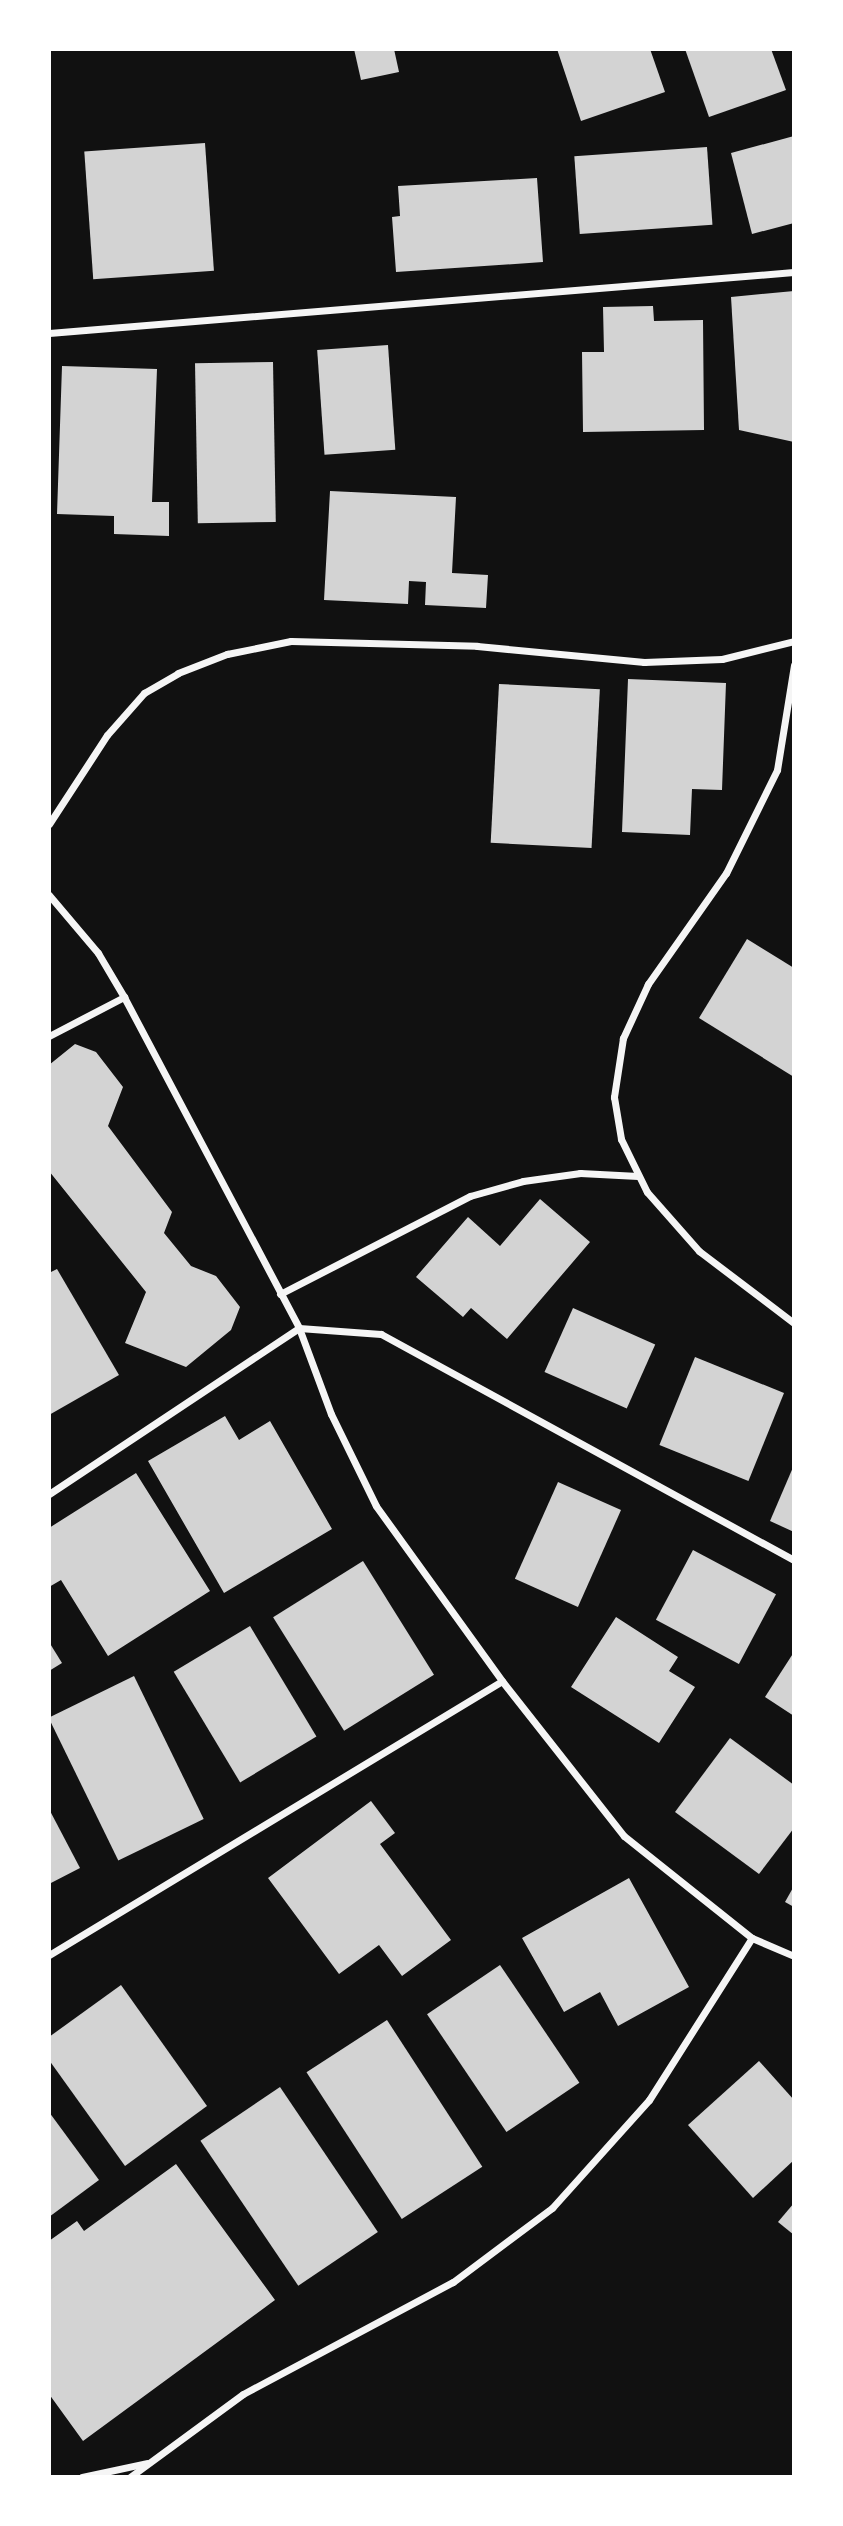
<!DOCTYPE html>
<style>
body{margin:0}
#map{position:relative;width:843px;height:2526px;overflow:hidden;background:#111;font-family:"Noto Sans",sans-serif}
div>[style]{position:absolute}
.building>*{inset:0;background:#d3d3d3;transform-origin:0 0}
.minor>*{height:7px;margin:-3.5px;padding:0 3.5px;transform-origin:3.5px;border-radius:3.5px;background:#f5f5f5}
span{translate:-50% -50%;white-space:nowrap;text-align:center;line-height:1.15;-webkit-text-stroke:7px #fff;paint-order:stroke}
.frame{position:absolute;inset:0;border:51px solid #fff;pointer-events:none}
</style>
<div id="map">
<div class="building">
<div style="clip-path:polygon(354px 49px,394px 49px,399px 72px,361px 80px)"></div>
<div style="clip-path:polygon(557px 49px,650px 49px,665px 92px,581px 121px)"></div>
<div style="clip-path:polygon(685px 49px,771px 49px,786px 90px,709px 117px)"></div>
<div style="clip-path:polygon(794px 136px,794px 223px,752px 234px,731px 153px)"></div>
<div style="left:205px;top:143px;width:128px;height:121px;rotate:86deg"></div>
<div style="left:707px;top:147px;width:78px;height:133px;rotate:86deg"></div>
<div style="clip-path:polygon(537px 178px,543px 262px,396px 272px,392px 217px,400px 216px,398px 186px)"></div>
<div style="clip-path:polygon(794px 291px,794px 442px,739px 430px,731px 297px)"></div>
<div style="clip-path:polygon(653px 306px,654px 321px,703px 320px,704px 430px,583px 432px,582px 352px,604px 352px,603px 307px)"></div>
<div style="left:388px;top:345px;width:105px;height:71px;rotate:86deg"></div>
<div style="left:273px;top:362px;width:160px;height:78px;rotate:89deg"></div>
<div style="clip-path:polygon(62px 366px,157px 369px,152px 502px,169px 502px,169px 536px,114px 534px,114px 516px,57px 514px)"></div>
<div style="clip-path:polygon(330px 491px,456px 497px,452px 573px,488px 575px,486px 608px,425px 605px,426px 582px,409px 581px,408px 604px,324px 600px)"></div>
<div style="clip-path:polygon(628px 679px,726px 683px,722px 790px,692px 789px,690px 835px,622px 832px)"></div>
<div style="left:499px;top:684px;width:101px;height:159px;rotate:3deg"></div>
<div style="clip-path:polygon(747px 939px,794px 968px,794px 1077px,699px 1018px)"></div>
<div style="clip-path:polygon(75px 1044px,96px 1052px,123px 1087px,108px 1126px,172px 1212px,164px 1233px,191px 1266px,216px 1276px,240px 1307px,231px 1330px,186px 1367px,125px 1343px,146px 1292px,49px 1171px,49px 1065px)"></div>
<div style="clip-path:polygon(540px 1199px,590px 1242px,507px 1339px,471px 1308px,463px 1317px,416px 1277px,468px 1217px,500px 1246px)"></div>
<div style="clip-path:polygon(57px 1269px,119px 1375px,49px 1415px,49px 1273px)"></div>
<div style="left:573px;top:1308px;width:90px;height:70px;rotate:24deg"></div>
<div style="left:695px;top:1357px;width:96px;height:95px;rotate:22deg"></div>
<div style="clip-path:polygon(225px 1416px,239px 1440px,270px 1421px,332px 1529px,224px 1593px,148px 1461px)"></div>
<div style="clip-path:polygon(794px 1465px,794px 1532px,770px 1521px)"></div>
<div style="clip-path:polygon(136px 1473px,210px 1591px,108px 1656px,61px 1580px,49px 1587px,49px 1528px)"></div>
<div style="left:558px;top:1482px;width:69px;height:106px;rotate:24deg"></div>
<div style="left:693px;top:1550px;width:94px;height:79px;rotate:28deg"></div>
<div style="left:363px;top:1561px;width:134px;height:106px;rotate:58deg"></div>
<div style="clip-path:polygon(616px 1617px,678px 1657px,669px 1671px,695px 1687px,659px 1743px,571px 1687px)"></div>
<div style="left:250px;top:1626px;width:129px;height:89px;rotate:59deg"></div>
<div style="clip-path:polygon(49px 1642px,62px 1663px,49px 1671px)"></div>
<div style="clip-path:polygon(794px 1652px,794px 1716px,765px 1697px)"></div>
<div style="left:134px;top:1676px;width:159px;height:95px;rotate:64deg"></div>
<div style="clip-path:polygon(730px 1738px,794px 1785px,794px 1828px,759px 1874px,675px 1812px)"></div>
<div style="clip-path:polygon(371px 1801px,395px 1833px,380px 1844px,451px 1940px,402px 1976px,379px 1945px,339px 1974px,268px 1878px)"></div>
<div style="clip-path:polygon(49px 1809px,80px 1868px,49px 1884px)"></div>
<div style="clip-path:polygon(629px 1878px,689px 1987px,618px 2026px,600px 1992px,564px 2012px,522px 1938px)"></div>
<div style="clip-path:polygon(794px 1886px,794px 1907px,785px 1902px)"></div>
<div style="left:500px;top:1965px;width:142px;height:88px;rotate:56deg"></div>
<div style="clip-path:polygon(121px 1985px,207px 2106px,125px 2166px,49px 2060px,49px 2037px)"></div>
<div style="left:387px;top:2020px;width:175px;height:96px;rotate:57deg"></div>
<div style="clip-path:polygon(759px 2061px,794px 2100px,794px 2160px,753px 2198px,688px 2125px)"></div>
<div style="left:280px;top:2087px;width:175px;height:96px;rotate:56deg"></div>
<div style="clip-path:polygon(49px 2112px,99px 2180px,49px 2217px)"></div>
<div style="clip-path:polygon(176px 2164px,275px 2300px,83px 2441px,49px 2394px,49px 2241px,77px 2221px,84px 2231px)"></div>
<div style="clip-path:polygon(794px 2203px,794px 2235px,778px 2222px)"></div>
</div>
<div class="minor">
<div style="left:49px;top:333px;width:747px;rotate:-4.68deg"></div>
<div style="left:794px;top:665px;width:106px;rotate:99.2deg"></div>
<div style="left:777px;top:770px;width:115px;rotate:116.3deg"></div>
<div style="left:726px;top:873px;width:136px;rotate:125.1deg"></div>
<div style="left:648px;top:984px;width:60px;rotate:114.8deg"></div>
<div style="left:623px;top:1038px;width:60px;rotate:98.7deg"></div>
<div style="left:614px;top:1097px;width:43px;rotate:80.5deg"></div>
<div style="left:621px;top:1139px;width:59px;rotate:63.9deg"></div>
<div style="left:647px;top:1192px;width:79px;rotate:48.6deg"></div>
<div style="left:699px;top:1251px;width:119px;rotate:37.2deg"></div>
<div style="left:49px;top:824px;width:106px;rotate:-56.9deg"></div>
<div style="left:107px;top:735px;width:56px;rotate:-48.6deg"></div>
<div style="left:144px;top:693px;width:39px;rotate:-30deg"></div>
<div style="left:178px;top:673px;width:53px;rotate:-21.2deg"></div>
<div style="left:227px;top:654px;width:65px;rotate:-11.5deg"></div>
<div style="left:291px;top:641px;width:186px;rotate:1.5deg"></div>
<div style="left:477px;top:646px;width:168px;rotate:5.5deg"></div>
<div style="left:644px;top:662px;width:78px;rotate:-2.2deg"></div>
<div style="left:722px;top:659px;width:74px;rotate:-14deg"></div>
<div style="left:49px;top:895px;width:76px;rotate:49.8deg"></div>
<div style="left:98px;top:953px;width:51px;rotate:59.4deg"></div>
<div style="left:124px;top:997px;width:374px;rotate:62.1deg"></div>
<div style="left:299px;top:1328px;width:92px;rotate:69.6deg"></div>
<div style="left:331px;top:1414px;width:102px;rotate:63.9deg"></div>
<div style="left:376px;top:1506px;width:216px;rotate:54.2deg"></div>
<div style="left:502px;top:1681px;width:197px;rotate:51.8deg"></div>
<div style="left:624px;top:1836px;width:164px;rotate:38.6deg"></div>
<div style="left:752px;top:1938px;width:46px;rotate:23.2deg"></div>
<div style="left:49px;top:1036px;width:85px;rotate:-27.5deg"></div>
<div style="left:280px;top:1294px;width:214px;rotate:-27.3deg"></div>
<div style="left:470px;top:1196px;width:55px;rotate:-15.8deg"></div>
<div style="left:523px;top:1181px;width:58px;rotate:-8deg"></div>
<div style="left:580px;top:1173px;width:58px;rotate:3deg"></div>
<div style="left:49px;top:1494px;width:300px;rotate:-33.6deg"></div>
<div style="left:299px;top:1328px;width:82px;rotate:4.2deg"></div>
<div style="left:381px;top:1334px;width:471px;rotate:28.7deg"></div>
<div style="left:49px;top:1955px;width:529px;rotate:-31.17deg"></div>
<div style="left:82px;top:2477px;width:66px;rotate:-12.2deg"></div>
<div style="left:130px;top:2477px;width:140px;rotate:-36.3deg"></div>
<div style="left:243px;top:2394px;width:238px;rotate:-28.1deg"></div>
<div style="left:453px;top:2282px;width:124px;rotate:-36.8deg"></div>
<div style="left:552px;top:2208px;width:145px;rotate:-48.1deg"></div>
<div style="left:649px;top:2100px;width:192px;rotate:-57.6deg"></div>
</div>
<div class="frame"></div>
</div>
